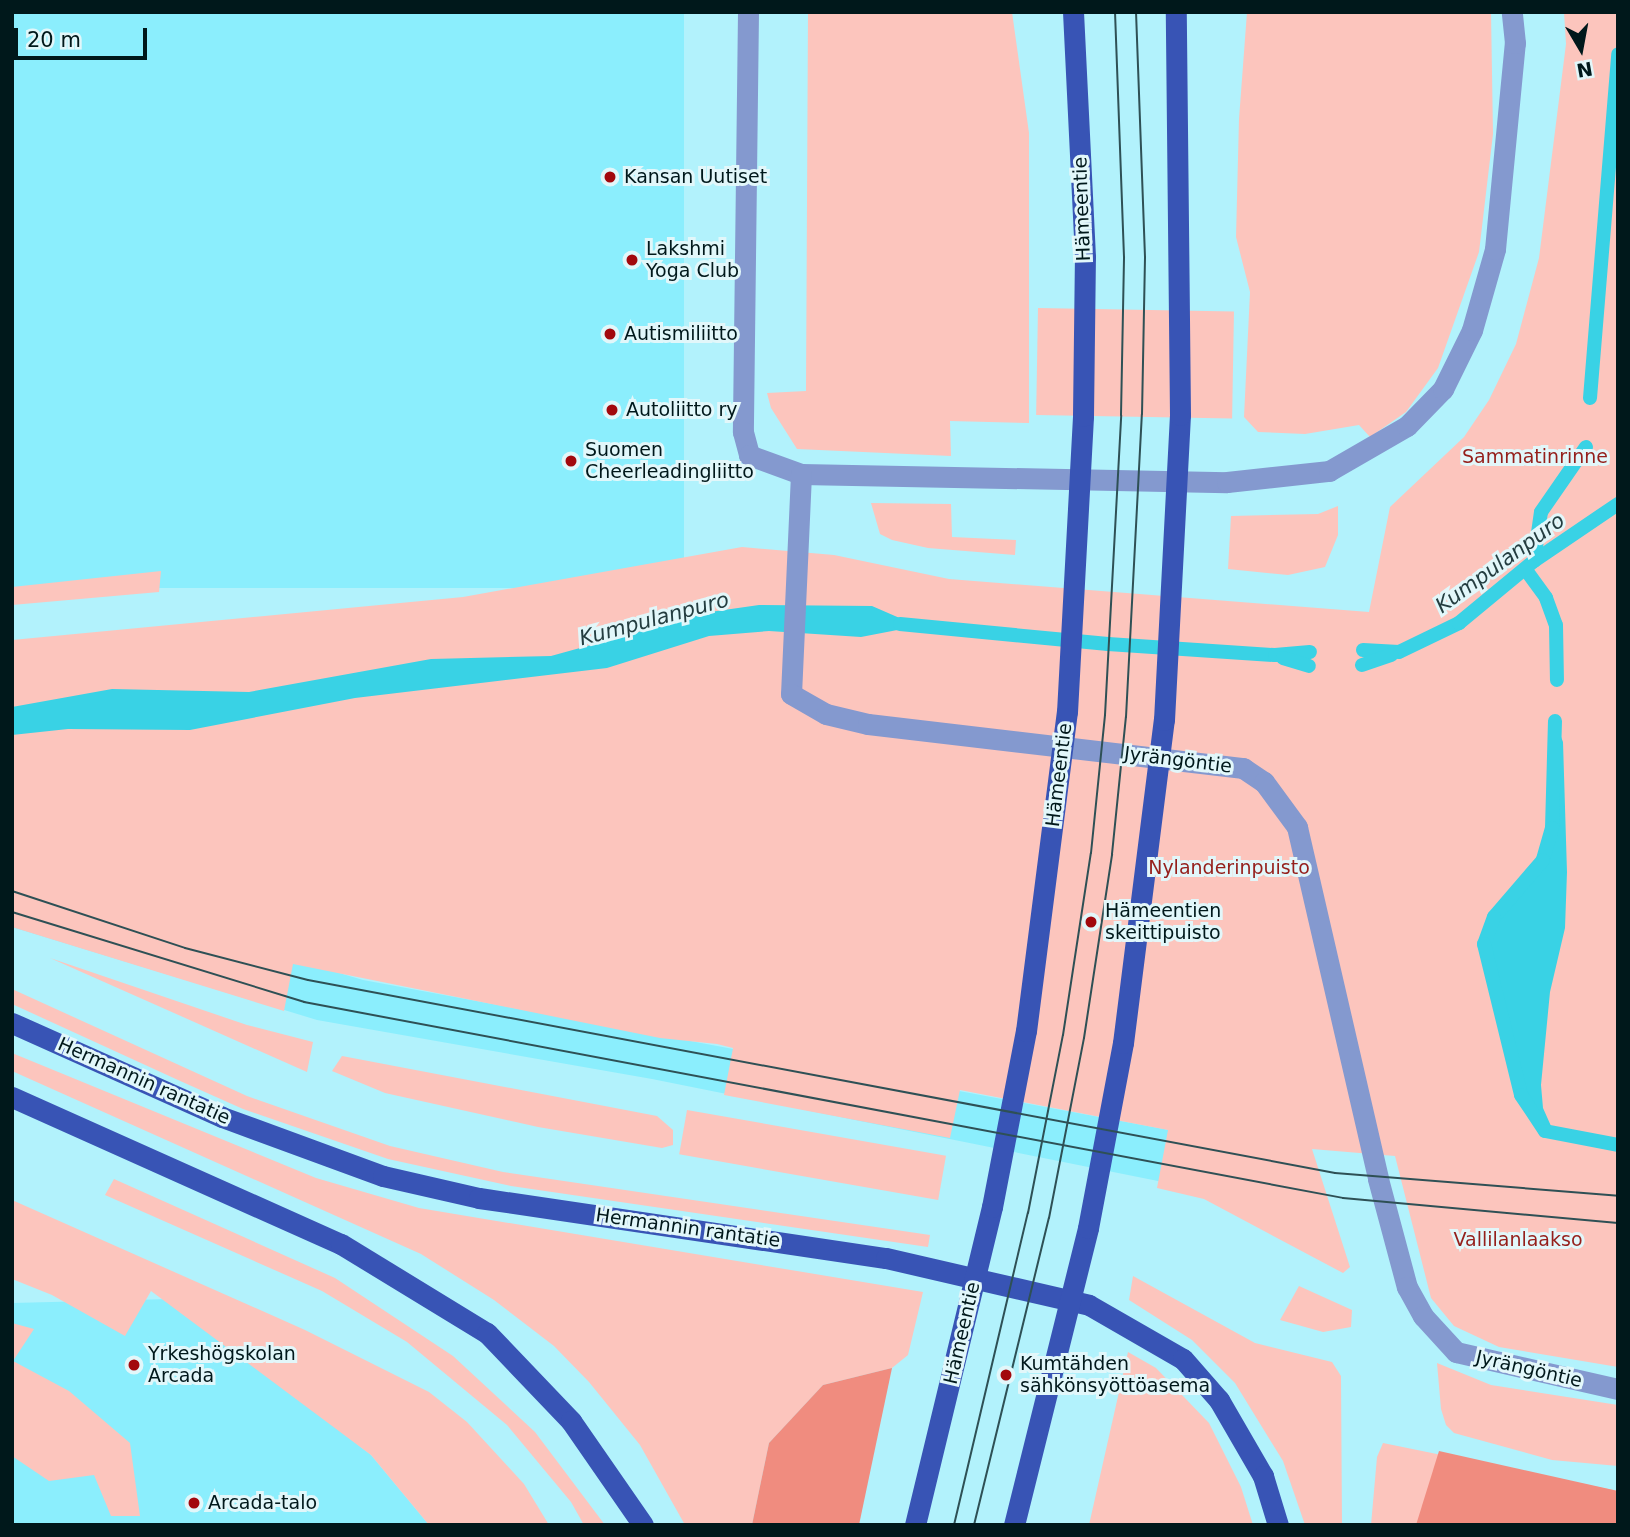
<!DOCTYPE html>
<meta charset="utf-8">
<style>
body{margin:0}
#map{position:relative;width:1630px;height:1537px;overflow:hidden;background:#b2f2fc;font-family:"DejaVu Sans",sans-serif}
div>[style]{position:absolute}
.built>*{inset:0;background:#8beefd;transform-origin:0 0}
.green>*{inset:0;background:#fcc5bd;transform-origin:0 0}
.forest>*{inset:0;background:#f08c7f}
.water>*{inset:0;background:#39d2e5}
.stream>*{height:14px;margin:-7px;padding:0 7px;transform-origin:7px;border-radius:7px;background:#39d2e5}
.street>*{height:21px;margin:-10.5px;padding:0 10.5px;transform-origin:10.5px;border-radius:10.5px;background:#8499cf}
.primary>*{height:21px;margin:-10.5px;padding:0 10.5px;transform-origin:10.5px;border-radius:10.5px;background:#3854b5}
.tram>*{height:2px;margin:-1px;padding:0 1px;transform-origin:1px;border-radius:1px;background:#2e5055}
.dots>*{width:19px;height:19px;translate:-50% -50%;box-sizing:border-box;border:4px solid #e2f7fa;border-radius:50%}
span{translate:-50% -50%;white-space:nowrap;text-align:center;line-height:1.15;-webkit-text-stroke:6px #e2f7fa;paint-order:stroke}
.poi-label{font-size:19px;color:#00181b}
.left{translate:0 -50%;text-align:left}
.street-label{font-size:19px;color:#00181b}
.park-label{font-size:19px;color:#951f1b}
.water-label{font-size:21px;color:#243d40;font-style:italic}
.frame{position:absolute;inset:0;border:14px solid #00181b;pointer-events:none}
.north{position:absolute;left:1546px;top:14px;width:70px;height:70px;-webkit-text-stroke:5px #e2f7fa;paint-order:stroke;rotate:170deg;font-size:19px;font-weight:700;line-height:28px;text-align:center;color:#00181b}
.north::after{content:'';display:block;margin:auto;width:24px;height:32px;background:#00181b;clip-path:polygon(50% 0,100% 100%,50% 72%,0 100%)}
.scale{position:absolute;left:14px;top:28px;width:133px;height:32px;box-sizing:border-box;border:4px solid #00181b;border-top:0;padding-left:9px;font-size:21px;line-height:24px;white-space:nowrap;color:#00181b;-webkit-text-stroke:5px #e2f7fa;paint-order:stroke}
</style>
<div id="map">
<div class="built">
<div style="left:12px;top:12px;width:672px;height:576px"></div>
<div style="clip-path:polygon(12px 877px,363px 980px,1169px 1130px,1330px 1206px,1158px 1181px,652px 1079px,317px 1020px,12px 927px)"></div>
<div style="clip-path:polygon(171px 1299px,371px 1455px,429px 1525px,12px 1525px,12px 1303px)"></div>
</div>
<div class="green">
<div style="clip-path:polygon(808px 12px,1012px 12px,1029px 133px,1029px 423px,950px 421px,951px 456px,797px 449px,771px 408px,767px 393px,806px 391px)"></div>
<div style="clip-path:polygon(1247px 12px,1491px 12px,1493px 134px,1479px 252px,1438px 368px,1406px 412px,1370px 437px,1359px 425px,1305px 434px,1258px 432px,1244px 417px,1250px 292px,1236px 237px,1239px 119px)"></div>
<div style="clip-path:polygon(1564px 12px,1618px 12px,1618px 1367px,1499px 1347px,1454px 1326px,1431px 1298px,1395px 1156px,1312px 1149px,1350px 1267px,1343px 1273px,1204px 1199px,1157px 1188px,1168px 1130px,960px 1090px,950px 1138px,724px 1095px,733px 1048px,717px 1044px,660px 1038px,293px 964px,284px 1011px,12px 927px,12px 640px,463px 597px,742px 547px,834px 555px,949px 579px,1369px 612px,1390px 507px,1464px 437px,1489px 400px,1516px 344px,1539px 258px,1566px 44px)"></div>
<div style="left:1038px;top:308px;width:196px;height:107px;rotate:1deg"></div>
<div style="clip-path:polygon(871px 503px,951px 504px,952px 537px,1016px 540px,1015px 555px,928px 548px,892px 540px,880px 534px)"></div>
<div style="clip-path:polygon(1338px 506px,1338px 535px,1325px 567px,1288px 575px,1228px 569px,1231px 516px,1318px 514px)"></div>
<div style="clip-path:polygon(161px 571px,159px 592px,12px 605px,12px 587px)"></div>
<div style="clip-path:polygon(50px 958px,247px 1025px,313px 1042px,307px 1072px)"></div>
<div style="clip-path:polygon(12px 989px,247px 1096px,390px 1146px,503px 1172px,930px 1235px,928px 1247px,511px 1186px,388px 1159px,243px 1109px,178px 1080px,12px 1004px)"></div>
<div style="clip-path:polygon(12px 1053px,316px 1178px,419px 1208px,923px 1292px,908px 1355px,892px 1368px,823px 1385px,769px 1443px,752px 1525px,685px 1525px,640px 1445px,589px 1382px,554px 1346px,494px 1300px,421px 1254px,12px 1071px)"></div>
<div style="clip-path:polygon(342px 1056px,657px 1116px,673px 1130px,673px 1145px,662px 1148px,538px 1127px,385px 1093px,332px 1071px)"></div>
<div style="left:687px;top:1110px;width:263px;height:45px;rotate:10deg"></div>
<div style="clip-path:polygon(114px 1179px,335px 1278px,453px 1356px,535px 1432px,605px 1525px,584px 1525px,571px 1502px,507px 1425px,407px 1342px,322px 1291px,105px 1195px)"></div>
<div style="clip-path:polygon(12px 1200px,305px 1330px,429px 1392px,467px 1422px,524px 1484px,549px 1525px,429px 1525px,371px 1455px,151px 1291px,125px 1336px,52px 1295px,12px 1279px)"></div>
<div style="clip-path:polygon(1133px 1276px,1255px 1343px,1332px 1362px,1341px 1376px,1342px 1525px,1305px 1525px,1283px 1461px,1235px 1383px,1192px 1340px,1129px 1300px)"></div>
<div style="clip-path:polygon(1299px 1286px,1352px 1310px,1351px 1327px,1323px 1332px,1280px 1320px)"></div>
<div style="clip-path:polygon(12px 1323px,34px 1329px,13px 1361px,69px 1391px,130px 1443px,140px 1516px,111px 1516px,94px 1475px,49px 1481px,12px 1456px)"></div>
<div style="clip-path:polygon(1128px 1352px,1156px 1368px,1209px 1423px,1241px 1487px,1253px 1525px,1089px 1525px)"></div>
<div style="clip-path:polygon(1437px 1363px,1491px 1385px,1618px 1405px,1618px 1466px,1552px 1460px,1454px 1433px,1446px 1425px,1441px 1409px)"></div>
<div style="clip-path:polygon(1383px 1443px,1618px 1491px,1618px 1525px,1371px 1525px,1377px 1457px)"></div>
</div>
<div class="forest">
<div style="clip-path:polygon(892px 1368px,859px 1525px,752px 1525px,769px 1443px,823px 1385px)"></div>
<div style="clip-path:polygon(1439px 1451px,1618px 1491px,1618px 1525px,1416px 1525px)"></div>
</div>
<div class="water">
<div style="clip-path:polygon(759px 605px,872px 606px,918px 626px,861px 637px,769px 631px,709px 636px,607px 668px,355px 698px,190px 730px,68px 729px,12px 735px,12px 707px,112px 689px,249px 692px,431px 659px,551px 656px,710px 612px)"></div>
<div style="clip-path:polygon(1555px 721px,1563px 742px,1567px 872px,1565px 928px,1550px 992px,1541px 1085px,1543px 1108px,1555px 1135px,1545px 1131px,1521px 1095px,1484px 944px,1494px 917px,1543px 860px,1552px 828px)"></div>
</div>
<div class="stream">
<div style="left:1590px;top:398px;width:345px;rotate:-85.3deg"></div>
<div style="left:1534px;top:561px;width:49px;rotate:-81.9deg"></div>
<div style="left:1541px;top:512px;width:79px;rotate:-55.3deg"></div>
<div style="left:1526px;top:570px;width:34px;rotate:54deg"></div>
<div style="left:1546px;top:598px;width:29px;rotate:70deg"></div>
<div style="left:1556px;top:625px;width:55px;rotate:89deg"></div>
<div style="left:900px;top:624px;width:209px;rotate:5.5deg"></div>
<div style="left:1108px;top:644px;width:167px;rotate:3.8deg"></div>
<div style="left:1275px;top:655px;width:35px;rotate:-5deg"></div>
<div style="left:1363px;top:650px;width:36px;rotate:3deg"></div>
<div style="left:1399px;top:652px;width:67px;rotate:-25.8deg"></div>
<div style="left:1459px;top:623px;width:97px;rotate:-39.6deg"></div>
<div style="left:1534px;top:561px;width:102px;rotate:-34.2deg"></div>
<div style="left:1283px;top:658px;width:27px;rotate:17deg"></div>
<div style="left:1362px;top:665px;width:31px;rotate:-19deg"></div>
<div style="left:1555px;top:721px;width:107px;rotate:91.6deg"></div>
<div style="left:1552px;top:828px;width:33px;rotate:106deg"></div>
<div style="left:1543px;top:860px;width:75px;rotate:130.7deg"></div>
<div style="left:1494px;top:917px;width:29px;rotate:110deg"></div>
<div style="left:1484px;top:944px;width:155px;rotate:76.2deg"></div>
<div style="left:1521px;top:1095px;width:43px;rotate:56.3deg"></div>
<div style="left:1545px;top:1131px;width:74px;rotate:10.9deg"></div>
</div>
<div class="street">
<div style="left:748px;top:12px;width:420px;rotate:90.7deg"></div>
<div style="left:743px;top:432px;width:24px;rotate:75deg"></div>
<div style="left:749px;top:455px;width:55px;rotate:20.1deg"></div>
<div style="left:801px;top:474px;width:426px;rotate:1.1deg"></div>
<div style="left:1227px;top:482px;width:103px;rotate:-6.2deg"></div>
<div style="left:1329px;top:471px;width:90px;rotate:-30deg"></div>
<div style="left:1407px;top:426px;width:52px;rotate:-45.8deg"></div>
<div style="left:1443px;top:389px;width:66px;rotate:-63.8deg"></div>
<div style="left:1472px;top:330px;width:84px;rotate:-74.1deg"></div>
<div style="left:1495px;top:249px;width:207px;rotate:-84.5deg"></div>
<div style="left:1515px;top:43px;width:31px;rotate:-96deg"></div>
<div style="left:801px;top:474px;width:220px;rotate:92.6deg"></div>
<div style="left:791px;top:694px;width:40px;rotate:29.7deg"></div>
<div style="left:826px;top:714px;width:43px;rotate:13.4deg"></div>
<div style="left:868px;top:724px;width:378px;rotate:6.7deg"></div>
<div style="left:1243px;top:768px;width:25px;rotate:34deg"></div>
<div style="left:1264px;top:782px;width:56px;rotate:53.7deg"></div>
<div style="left:1297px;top:827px;width:361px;rotate:77deg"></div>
<div style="left:1378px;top:1179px;width:112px;rotate:75deg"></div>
<div style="left:1407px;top:1287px;width:33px;rotate:61deg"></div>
<div style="left:1423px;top:1316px;width:49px;rotate:47.5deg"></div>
<div style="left:1456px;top:1352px;width:166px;rotate:12.9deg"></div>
</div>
<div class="primary">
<div style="left:12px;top:1023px;width:230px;rotate:24.1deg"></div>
<div style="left:222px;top:1117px;width:171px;rotate:20.1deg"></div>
<div style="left:383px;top:1176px;width:98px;rotate:12.9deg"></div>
<div style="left:479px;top:1198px;width:411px;rotate:8.4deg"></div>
<div style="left:886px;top:1258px;width:208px;rotate:13deg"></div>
<div style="left:1089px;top:1305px;width:108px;rotate:29.9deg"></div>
<div style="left:1183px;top:1359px;width:55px;rotate:48.7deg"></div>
<div style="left:1219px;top:1400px;width:88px;rotate:59.9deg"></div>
<div style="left:1263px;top:1476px;width:51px;rotate:73deg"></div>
<div style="left:12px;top:1097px;width:360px;rotate:24.1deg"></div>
<div style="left:341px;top:1244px;width:171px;rotate:31.4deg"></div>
<div style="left:487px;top:1333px;width:122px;rotate:46.3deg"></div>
<div style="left:571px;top:1421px;width:126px;rotate:55.3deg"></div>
<div style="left:915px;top:1525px;width:327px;rotate:-76.4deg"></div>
<div style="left:992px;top:1207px;width:179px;rotate:-79.1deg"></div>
<div style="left:1026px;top:1031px;width:322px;rotate:-82.7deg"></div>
<div style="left:1067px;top:712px;width:296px;rotate:-86.9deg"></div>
<div style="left:1083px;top:416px;width:159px;rotate:-89.3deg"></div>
<div style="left:1085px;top:257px;width:245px;rotate:-92.8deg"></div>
<div style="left:1014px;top:1525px;width:306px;rotate:-76deg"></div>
<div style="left:1088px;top:1228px;width:188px;rotate:-79.3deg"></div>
<div style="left:1123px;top:1043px;width:326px;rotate:-82.8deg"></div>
<div style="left:1164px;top:720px;width:305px;rotate:-87deg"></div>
<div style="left:1180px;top:415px;width:403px;rotate:-90.6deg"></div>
</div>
<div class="tram">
<div style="left:12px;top:891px;width:182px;rotate:18.2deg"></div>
<div style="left:185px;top:948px;width:127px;rotate:14.6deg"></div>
<div style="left:308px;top:980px;width:1045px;rotate:10.64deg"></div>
<div style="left:1335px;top:1173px;width:284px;rotate:4.6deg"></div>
<div style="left:12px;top:912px;width:306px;rotate:17.1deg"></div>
<div style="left:304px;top:1002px;width:1057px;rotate:10.68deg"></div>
<div style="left:1343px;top:1198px;width:276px;rotate:5.2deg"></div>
<div style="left:954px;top:1525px;width:321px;rotate:-76.7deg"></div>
<div style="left:1028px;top:1213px;width:181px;rotate:-78.9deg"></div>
<div style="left:1063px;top:1035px;width:184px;rotate:-81.3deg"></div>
<div style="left:1091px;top:853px;width:139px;rotate:-84.2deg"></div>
<div style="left:1105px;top:715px;width:300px;rotate:-86.9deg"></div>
<div style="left:1121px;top:415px;width:158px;rotate:-88.9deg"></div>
<div style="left:1124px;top:257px;width:245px;rotate:-92.1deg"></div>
<div style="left:974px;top:1525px;width:316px;rotate:-76.3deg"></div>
<div style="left:1049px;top:1218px;width:183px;rotate:-79deg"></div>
<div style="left:1084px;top:1038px;width:186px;rotate:-81.3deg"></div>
<div style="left:1112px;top:854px;width:138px;rotate:-84.2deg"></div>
<div style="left:1126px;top:717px;width:303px;rotate:-87deg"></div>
<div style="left:1142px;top:414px;width:157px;rotate:-88.9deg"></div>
<div style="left:1145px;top:257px;width:245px;rotate:-92.1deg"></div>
</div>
<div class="dots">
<div style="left:610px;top:177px;background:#a2080d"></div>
<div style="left:632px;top:260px;background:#a2080d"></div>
<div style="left:610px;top:334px;background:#a2080d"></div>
<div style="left:612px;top:410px;background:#a2080d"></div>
<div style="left:571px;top:461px;background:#a2080d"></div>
<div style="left:1091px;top:922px;background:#a2080d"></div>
<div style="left:134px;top:1365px;background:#a2080d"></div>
<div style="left:1006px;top:1375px;background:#a2080d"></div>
<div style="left:194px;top:1503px;background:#a2080d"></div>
</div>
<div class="poi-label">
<span class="left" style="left:624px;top:177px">Kansan Uutiset</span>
<span class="left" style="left:646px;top:260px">Lakshmi<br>Yoga Club</span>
<span class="left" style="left:624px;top:334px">Autismiliitto</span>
<span class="left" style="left:626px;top:410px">Autoliitto ry</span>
<span class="left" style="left:585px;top:461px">Suomen<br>Cheerleadingliitto</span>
<span class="left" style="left:1105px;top:922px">Hämeentien<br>skeittipuisto</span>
<span class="left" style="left:148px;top:1365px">Yrkeshögskolan<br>Arcada</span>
<span class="left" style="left:1020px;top:1375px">Kumtähden<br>sähkönsyöttöasema</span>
<span class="left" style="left:208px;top:1503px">Arcada-talo</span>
</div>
<div class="street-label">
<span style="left:1082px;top:209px;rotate:-92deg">Hämeentie</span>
<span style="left:1178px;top:760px;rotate:7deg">Jyrängöntie</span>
<span style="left:1059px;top:775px;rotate:-83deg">Hämeentie</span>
<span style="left:144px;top:1081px;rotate:24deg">Hermannin rantatie</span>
<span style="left:688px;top:1228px;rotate:8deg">Hermannin rantatie</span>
<span style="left:962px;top:1333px;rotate:-77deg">Hämeentie</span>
<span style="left:1529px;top:1369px;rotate:13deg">Jyrängöntie</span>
</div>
<div class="park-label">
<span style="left:1535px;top:457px">Sammatinrinne</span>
<span style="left:1229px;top:868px">Nylanderinpuisto</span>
<span style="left:1518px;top:1240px">Vallilanlaakso</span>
</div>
<div class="water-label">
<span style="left:1500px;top:563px;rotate:-36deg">Kumpulanpuro</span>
<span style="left:654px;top:619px;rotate:-15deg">Kumpulanpuro</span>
</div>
<div class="frame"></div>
<div class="north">N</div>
<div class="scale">20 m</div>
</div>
